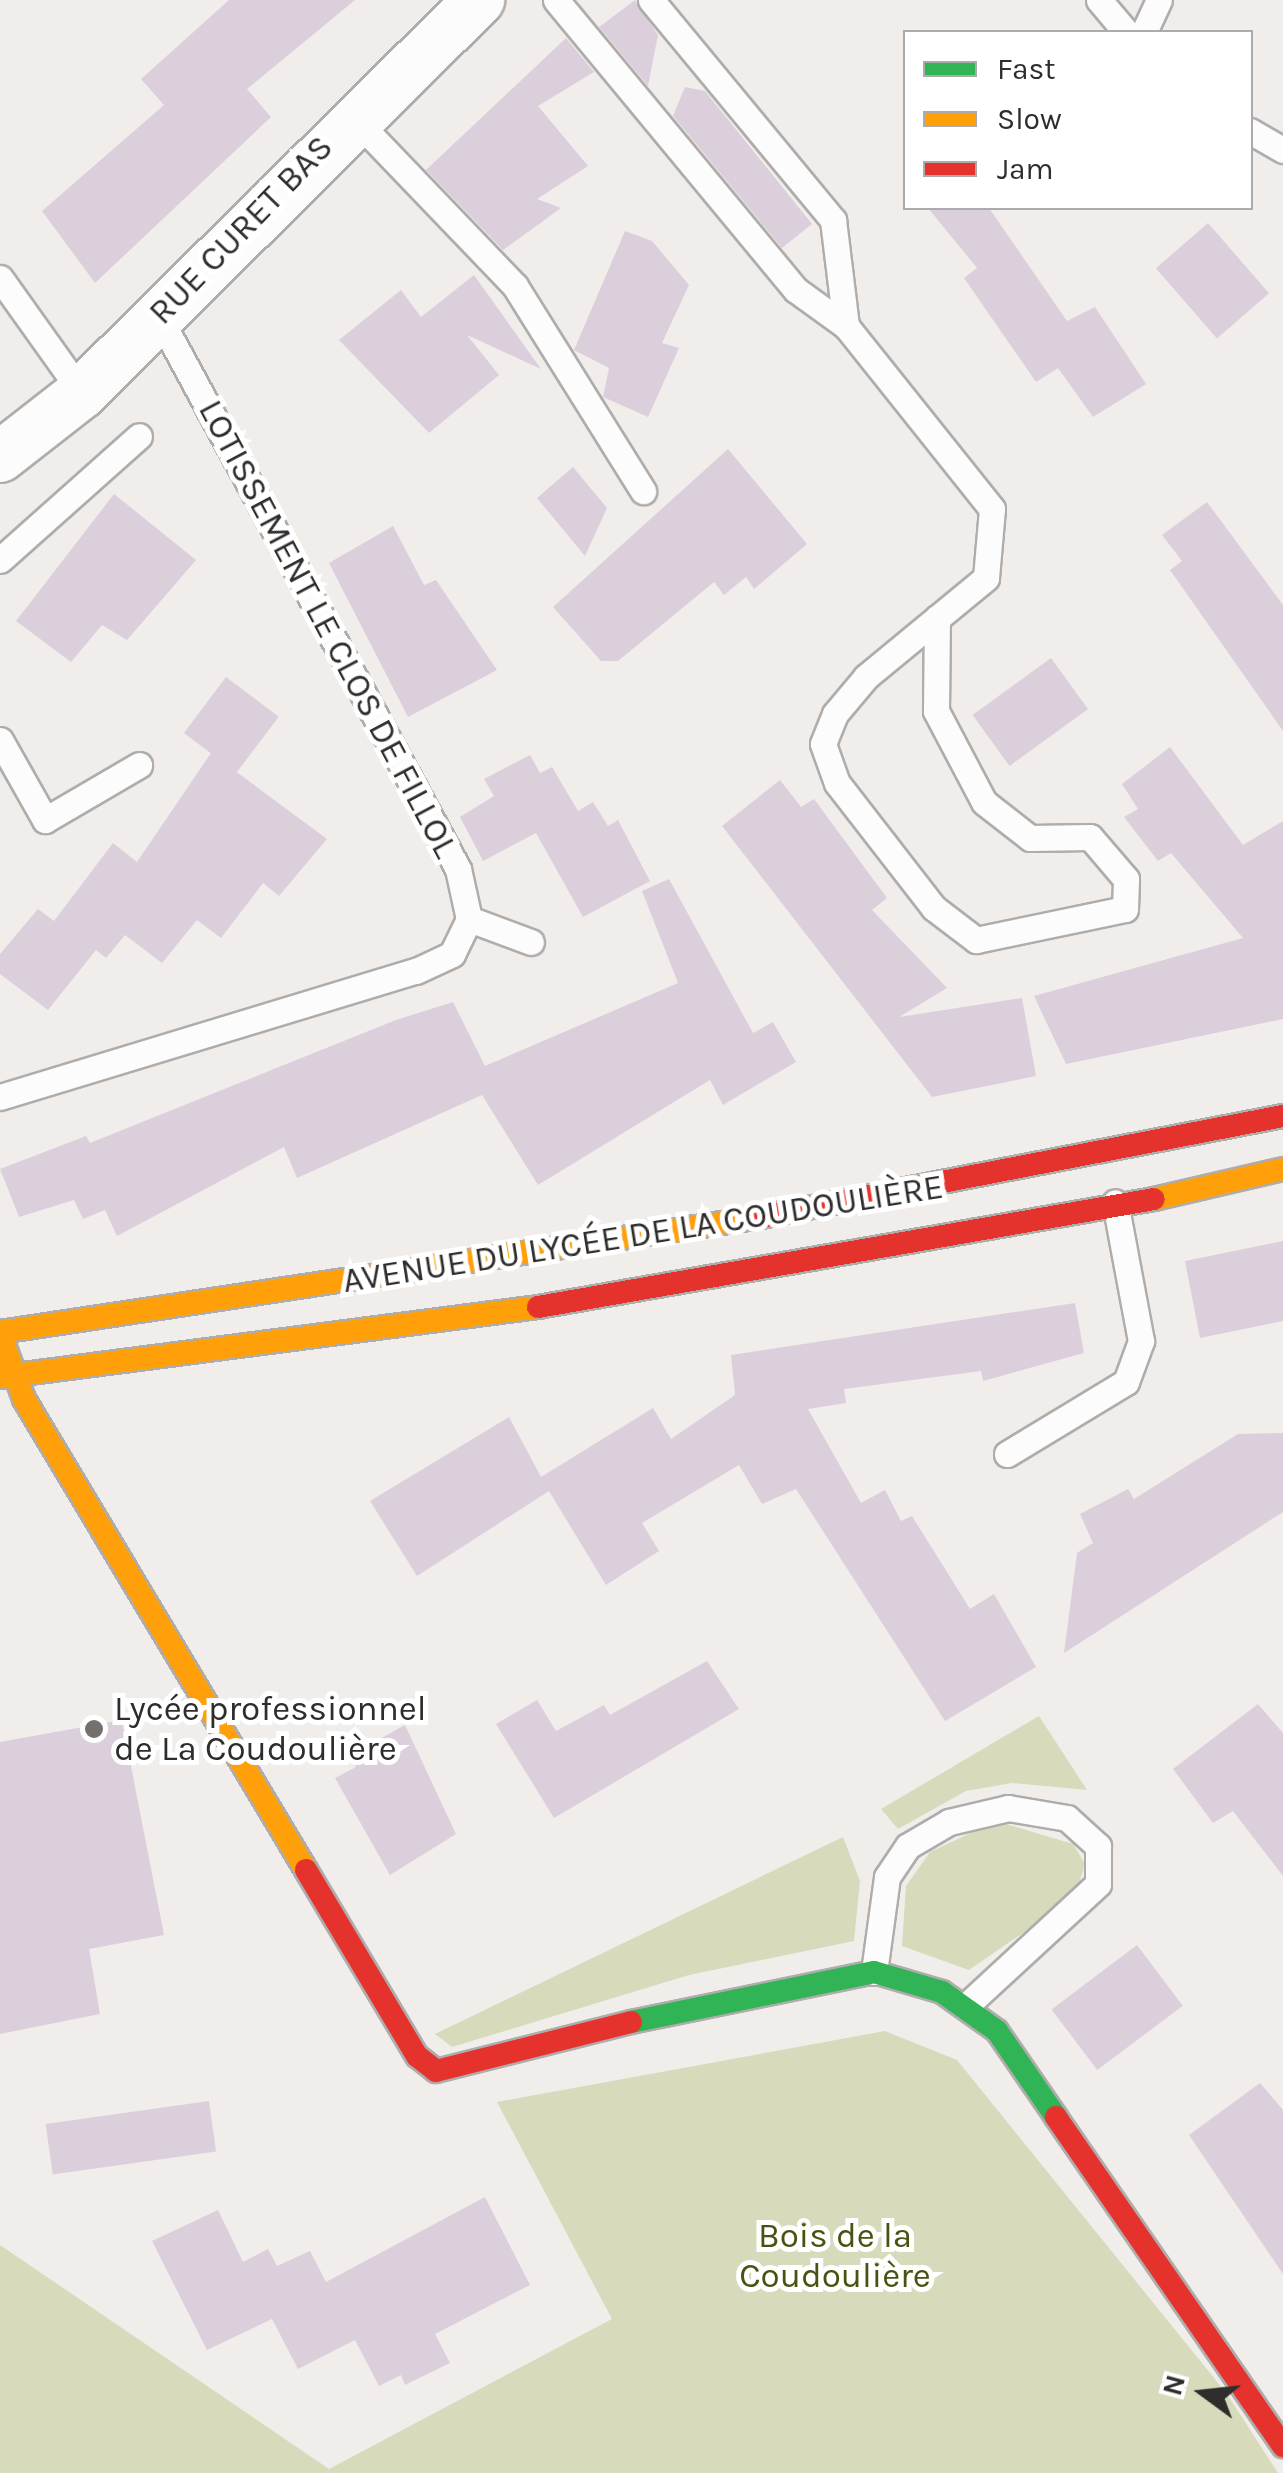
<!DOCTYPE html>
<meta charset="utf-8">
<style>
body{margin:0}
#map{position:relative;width:1283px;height:2473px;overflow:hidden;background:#f0edeb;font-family:Karla,sans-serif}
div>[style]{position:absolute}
.green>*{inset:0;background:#d7dbbb}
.building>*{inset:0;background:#dccfdc;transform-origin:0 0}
.roads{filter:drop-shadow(2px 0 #afadab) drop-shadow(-2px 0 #afadab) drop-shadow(0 2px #afadab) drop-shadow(0 -2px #afadab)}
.lane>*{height:25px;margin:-12.5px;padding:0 12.5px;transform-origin:12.5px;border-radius:12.5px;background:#fdfcfc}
.street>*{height:50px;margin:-25px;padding:0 25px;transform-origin:25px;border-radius:25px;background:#fdfcfc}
.fast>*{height:22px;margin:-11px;padding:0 11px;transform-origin:11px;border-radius:11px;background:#30b455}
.slow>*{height:22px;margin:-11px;padding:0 11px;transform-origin:11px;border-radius:11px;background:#ff9f0a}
.jam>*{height:22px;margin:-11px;padding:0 11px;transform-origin:11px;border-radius:11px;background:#e5322d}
.dots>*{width:28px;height:28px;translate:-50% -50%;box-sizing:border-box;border:5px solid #fff;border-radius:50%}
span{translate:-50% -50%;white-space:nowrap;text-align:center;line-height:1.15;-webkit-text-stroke:10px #fff;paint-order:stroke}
.street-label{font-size:35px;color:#2f2d2c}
.poi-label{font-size:35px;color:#2f2d2c}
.left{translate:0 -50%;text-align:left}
.park-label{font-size:35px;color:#4a5212}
.legend{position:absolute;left:903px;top:30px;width:350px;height:180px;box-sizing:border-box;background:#fff;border:2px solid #acabab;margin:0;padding:12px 18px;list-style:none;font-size:30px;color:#2f2d2c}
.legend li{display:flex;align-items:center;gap:20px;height:50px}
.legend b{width:50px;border:2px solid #acabab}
.north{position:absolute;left:1153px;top:2343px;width:100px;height:100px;-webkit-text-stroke:8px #fff;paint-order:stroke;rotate:285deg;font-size:28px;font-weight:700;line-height:40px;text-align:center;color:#2f2d2c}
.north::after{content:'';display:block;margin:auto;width:35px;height:45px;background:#2f2d2c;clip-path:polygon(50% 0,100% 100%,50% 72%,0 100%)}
</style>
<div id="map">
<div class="green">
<div style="clip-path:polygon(1039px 1716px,1087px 1790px,1012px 1783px,966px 1791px,898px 1829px,881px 1809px)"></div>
<div style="clip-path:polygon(996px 1821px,1073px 1844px,1085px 1864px,1075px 1897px,969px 1970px,902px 1946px,906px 1886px,930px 1852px)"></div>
<div style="clip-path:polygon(843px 1837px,860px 1881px,854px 1941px,689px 1975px,452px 2047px,435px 2034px)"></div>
<div style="clip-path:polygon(885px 2031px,957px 2060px,1227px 2394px,1278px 2473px,0 2473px,0 2245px,329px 2469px,612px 2319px,497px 2102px)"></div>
</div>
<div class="building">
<div style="clip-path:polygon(229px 0,355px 0,247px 89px,271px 117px,95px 283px,42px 211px,164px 105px,141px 79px)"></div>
<div style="clip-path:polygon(635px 0,658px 35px,648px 86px,599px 27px)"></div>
<div style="clip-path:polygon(566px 38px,594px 72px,538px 106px,588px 166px,537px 199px,561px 208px,503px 250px,426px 170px)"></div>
<div style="clip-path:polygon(685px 87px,705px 91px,812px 224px,782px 248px,673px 116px)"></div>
<div style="clip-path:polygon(928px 208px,989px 208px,1067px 321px,1095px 307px,1146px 384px,1093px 417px,1058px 368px,1036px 382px,964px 278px,977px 268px)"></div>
<div style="left:1208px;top:223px;width:93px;height:69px;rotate:49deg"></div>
<div style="clip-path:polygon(625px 231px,652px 241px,689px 285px,662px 343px,679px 348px,648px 417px,603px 397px,609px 368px,574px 350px)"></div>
<div style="clip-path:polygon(474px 275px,541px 369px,467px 335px,499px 375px,429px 433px,339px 340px,401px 290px,421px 317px)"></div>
<div style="clip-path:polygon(728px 449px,807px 544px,754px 589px,746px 577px,724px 595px,714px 582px,618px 661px,601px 661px,553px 607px)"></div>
<div style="clip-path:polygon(573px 467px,607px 508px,585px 556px,537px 498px)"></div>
<div style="clip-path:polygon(114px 494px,196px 560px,127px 640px,102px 625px,71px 662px,16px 621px)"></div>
<div style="clip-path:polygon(1207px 502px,1283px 605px,1283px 731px,1170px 570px,1182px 561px,1162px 535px)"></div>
<div style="clip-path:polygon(393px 526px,424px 585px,436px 580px,497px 670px,408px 717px,329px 563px)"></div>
<div style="left:1051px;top:658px;width:63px;height:97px;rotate:54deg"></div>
<div style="left:226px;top:677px;width:66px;height:70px;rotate:37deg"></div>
<div style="clip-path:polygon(1170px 747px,1243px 845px,1283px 821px,1283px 1019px,1066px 1064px,1034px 996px,1243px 938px,1171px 853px,1158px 861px,1124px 817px,1138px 809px,1122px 784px)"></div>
<div style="clip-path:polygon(211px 753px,327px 839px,279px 896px,263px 883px,221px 938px,197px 920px,162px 963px,125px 935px,106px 958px,96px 950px,48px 1010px,0 974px,0 954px,38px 909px,54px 921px,113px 843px,137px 862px)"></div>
<div style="clip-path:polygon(530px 755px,540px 773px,552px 767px,578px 811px,593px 802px,608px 826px,618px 820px,650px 881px,583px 917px,536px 833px,483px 861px,460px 817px,494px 796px,484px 779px)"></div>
<div style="clip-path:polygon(780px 780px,801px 807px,814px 799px,887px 898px,872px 910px,947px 988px,899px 1017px,1022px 998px,1036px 1076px,932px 1097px,722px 826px)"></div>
<div style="clip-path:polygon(669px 879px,753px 1033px,773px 1022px,796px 1062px,723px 1105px,710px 1080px,538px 1185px,482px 1095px,297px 1178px,284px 1147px,117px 1236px,105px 1210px,83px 1219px,74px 1200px,19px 1217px,0 1169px,86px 1136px,90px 1143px,396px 1020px,453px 1002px,485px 1066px,678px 983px,642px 891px)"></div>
<div style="clip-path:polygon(1283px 1241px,1283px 1321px,1200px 1338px,1185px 1261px)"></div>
<div style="clip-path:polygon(1075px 1303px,1084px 1353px,983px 1381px,981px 1371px,844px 1389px,846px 1403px,808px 1409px,861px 1503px,885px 1490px,901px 1521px,912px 1516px,970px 1609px,994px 1594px,1036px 1667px,945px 1721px,796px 1489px,762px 1504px,739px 1465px,642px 1523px,659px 1551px,606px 1585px,549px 1491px,417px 1576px,370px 1501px,509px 1417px,541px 1477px,653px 1408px,671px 1439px,735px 1395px,731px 1355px)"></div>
<div style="clip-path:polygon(1283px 1433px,1283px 1512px,1064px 1653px,1077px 1553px,1093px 1543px,1080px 1514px,1128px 1489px,1134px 1499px,1238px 1434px)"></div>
<div style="clip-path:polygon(707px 1661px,739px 1709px,554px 1818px,496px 1724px,537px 1700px,556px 1731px,604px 1705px,610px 1715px)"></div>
<div style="clip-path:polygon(1258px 1704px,1283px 1733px,1283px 1876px,1233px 1811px,1213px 1823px,1173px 1769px)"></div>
<div style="clip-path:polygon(122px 1720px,164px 1935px,89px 1949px,100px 2014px,0 2034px,0 1742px)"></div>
<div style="clip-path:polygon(405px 1725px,456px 1834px,390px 1875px,335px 1778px,356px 1767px,349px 1756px)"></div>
<div style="left:1137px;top:1945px;width:76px;height:107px;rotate:53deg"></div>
<div style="clip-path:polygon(1260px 2083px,1283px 2110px,1283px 2274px,1189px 2135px)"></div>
<div style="left:209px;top:2101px;width:51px;height:165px;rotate:82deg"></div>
<div style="clip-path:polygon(485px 2197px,530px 2285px,435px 2334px,450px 2363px,405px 2385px,401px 2375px,379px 2386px,355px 2340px,298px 2369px,272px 2319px,207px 2350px,152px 2241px,218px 2210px,243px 2262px,268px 2249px,277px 2266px,310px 2251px,326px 2282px)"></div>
</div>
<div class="roads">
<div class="lane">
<div style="left:556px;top:0;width:376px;rotate:50.4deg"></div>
<div style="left:796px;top:290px;width:62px;rotate:35.8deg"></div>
<div style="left:846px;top:326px;width:234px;rotate:51.4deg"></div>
<div style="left:992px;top:509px;width:69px;rotate:95deg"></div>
<div style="left:986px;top:578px;width:156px;rotate:140.5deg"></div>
<div style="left:866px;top:677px;width:48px;rotate:130deg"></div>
<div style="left:835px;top:714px;width:32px;rotate:112deg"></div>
<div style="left:823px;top:744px;width:41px;rotate:70.3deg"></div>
<div style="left:837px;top:783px;width:158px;rotate:52.2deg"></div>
<div style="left:934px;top:908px;width:53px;rotate:37.3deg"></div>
<div style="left:976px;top:940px;width:152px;rotate:-11.8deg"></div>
<div style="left:1125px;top:909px;width:30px;rotate:-88deg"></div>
<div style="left:1126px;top:879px;width:55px;rotate:-130.6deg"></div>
<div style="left:1090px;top:837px;width:60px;rotate:179deg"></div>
<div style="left:1030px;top:838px;width:58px;rotate:-142deg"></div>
<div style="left:984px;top:802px;width:103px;rotate:-117.8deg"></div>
<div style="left:936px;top:711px;width:93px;rotate:-89.4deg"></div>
<div style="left:651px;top:0;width:286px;rotate:50.4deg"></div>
<div style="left:833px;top:220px;width:107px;rotate:83deg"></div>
<div style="left:1099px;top:0;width:42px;rotate:49.8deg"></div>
<div style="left:1144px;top:32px;width:35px;rotate:-65deg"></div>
<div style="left:353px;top:117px;width:234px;rotate:46.2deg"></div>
<div style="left:515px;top:286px;width:242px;rotate:58deg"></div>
<div style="left:1250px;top:131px;width:38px;rotate:30deg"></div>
<div style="left:0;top:278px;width:141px;rotate:54.5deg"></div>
<div style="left:0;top:560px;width:186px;rotate:-41.7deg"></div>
<div style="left:0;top:740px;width:92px;rotate:60.6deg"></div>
<div style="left:45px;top:820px;width:109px;rotate:-30.3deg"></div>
<div style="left:469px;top:919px;width:66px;rotate:20.4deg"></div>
<div style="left:0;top:1097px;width:435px;rotate:-16.9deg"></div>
<div style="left:416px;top:971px;width:40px;rotate:-25deg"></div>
<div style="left:452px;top:954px;width:39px;rotate:-64deg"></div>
<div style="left:469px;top:919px;width:51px;rotate:-102.4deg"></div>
<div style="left:458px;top:869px;width:630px;rotate:-118.44deg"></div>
<div style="left:1007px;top:1454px;width:139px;rotate:-31.2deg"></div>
<div style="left:1126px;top:1382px;width:44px;rotate:-69.9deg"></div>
<div style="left:1141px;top:1341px;width:141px;rotate:-100.6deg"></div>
<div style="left:874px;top:1972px;width:96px;rotate:-82.2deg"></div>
<div style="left:887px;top:1877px;width:37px;rotate:-56deg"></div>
<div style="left:908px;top:1846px;width:48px;rotate:-30.3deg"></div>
<div style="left:949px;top:1822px;width:61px;rotate:-13.3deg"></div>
<div style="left:1008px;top:1808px;width:60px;rotate:9.6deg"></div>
<div style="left:1067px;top:1818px;width:42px;rotate:42.1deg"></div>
<div style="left:1098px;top:1846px;width:38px;rotate:90deg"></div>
<div style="left:1098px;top:1884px;width:180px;rotate:137.3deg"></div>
</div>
<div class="street">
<div style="left:0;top:457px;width:104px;rotate:-38deg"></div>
<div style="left:82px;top:393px;width:559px;rotate:-44.71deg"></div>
</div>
<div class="fast">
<div style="left:631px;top:2022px;width:248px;rotate:-11.6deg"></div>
<div style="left:874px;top:1972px;width:71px;rotate:16.4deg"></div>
<div style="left:942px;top:1992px;width:67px;rotate:35.3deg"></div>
<div style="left:997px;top:2031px;width:104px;rotate:55.5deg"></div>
</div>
<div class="slow">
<div style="left:1154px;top:1199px;width:132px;rotate:-13.1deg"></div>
<div style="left:0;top:1332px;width:770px;rotate:-8.59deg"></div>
<div style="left:0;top:1334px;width:69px;rotate:69.7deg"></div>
<div style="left:24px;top:1399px;width:549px;rotate:59.09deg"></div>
<div style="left:0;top:1377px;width:543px;rotate:-7.41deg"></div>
</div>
<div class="jam">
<div style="left:761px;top:1217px;width:532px;rotate:-10.95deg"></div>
<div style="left:538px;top:1307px;width:625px;rotate:-9.94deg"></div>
<div style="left:306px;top:1870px;width:217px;rotate:59.2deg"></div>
<div style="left:417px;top:2056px;width:24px;rotate:38deg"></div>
<div style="left:436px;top:2071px;width:201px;rotate:-14.1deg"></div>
<div style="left:1056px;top:2117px;width:400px;rotate:55.4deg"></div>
</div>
</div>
<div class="dots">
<div style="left:94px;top:1729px;background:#73706f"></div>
</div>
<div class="street-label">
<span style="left:241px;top:230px;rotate:-46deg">RUE CURET BAS</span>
<span style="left:328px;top:629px;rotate:62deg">LOTISSEMENT LE CLOS DE FILLOL</span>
<span style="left:643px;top:1234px;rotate:-9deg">AVENUE DU LYCÉE DE LA COUDOULIÈRE</span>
</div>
<div class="poi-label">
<span class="left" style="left:114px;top:1729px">Lycée professionnel<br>de La Coudoulière</span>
</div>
<div class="park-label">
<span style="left:835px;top:2256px">Bois de la<br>Coudoulière</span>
</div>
<ul class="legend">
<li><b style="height:12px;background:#30b455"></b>Fast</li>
<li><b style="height:12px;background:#ff9f0a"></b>Slow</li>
<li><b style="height:12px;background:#e5322d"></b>Jam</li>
</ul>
<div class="north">N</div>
</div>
